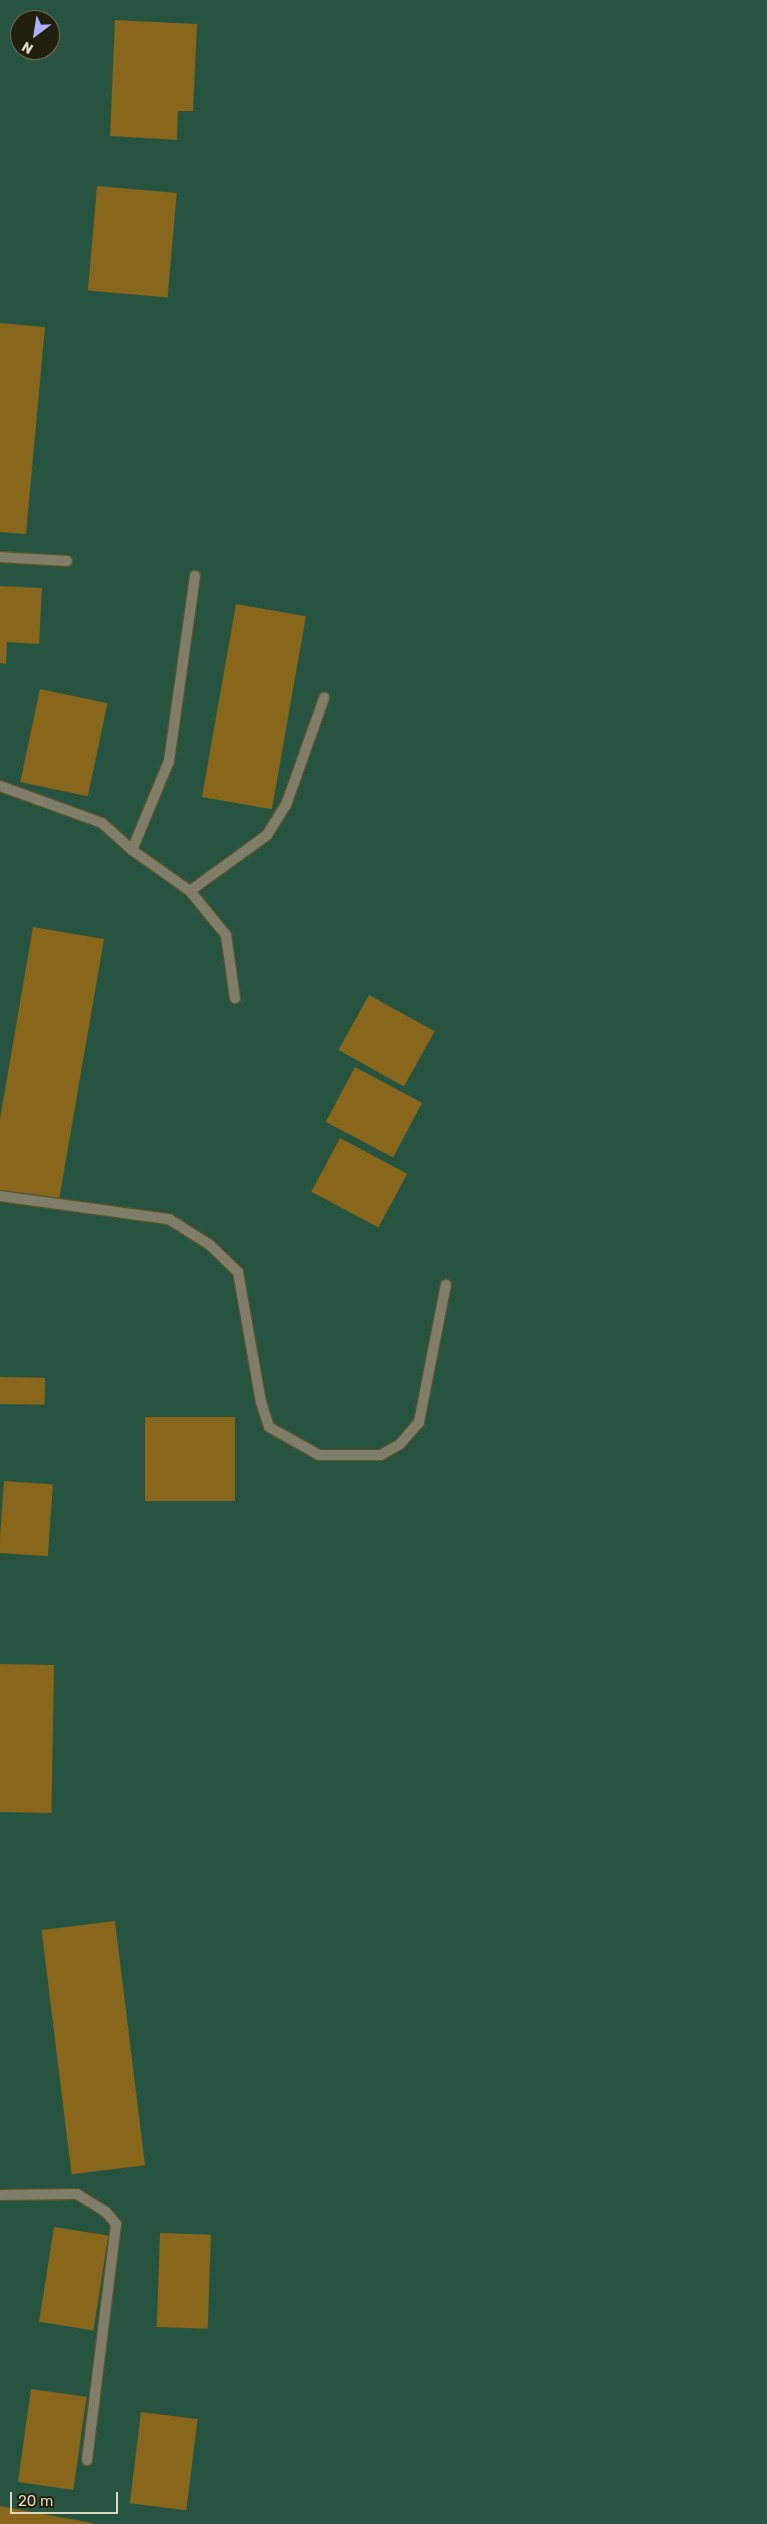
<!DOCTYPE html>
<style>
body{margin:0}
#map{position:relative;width:767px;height:2524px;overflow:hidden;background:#3e380a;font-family:Rubik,sans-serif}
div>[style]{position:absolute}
.green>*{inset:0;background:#275440}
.building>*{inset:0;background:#88661c;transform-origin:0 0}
.roads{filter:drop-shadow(1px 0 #5a552b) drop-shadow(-1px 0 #5a552b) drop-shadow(0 1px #5a552b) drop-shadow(0 -1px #5a552b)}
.minor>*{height:10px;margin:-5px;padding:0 5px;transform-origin:5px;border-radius:5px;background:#807e6b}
span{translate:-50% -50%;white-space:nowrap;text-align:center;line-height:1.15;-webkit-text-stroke:4.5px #221f0d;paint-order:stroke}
.north{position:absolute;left:10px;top:10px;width:50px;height:50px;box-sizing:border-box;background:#221f0d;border:1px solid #6c6955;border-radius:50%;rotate:211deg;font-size:14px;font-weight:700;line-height:20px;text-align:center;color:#dbd8c1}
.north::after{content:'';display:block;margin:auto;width:18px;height:22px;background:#adaffb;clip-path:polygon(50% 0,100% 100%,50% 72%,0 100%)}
.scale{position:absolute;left:10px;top:2492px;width:108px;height:22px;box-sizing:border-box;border:2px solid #dbd8c1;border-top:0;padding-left:6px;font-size:15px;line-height:18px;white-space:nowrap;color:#dbd8c1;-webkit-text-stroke:4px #221f0d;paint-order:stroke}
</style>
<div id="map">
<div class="green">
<div style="clip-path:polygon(evenodd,0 0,767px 0,767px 2524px,0 2524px,0 0,20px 20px,50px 20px,50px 50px,20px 50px,20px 20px)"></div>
</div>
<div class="building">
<div style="clip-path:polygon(115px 20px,197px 24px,193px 111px,178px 111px,177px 140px,110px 136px)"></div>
<div style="left:97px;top:186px;width:80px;height:105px;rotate:5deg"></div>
<div style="clip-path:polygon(0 323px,45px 327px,26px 534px,0 532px)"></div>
<div style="clip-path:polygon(0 586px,42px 588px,39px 644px,7px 642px,6px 664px,0 663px)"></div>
<div style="left:236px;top:604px;width:71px;height:196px;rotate:10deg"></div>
<div style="left:40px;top:689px;width:69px;height:95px;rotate:12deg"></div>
<div style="clip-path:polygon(33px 927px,104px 939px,59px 1200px,0 1190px,0 1119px)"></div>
<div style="left:369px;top:995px;width:75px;height:63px;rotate:29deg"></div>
<div style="left:355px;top:1067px;width:76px;height:62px;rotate:28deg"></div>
<div style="left:340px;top:1138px;width:76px;height:61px;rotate:28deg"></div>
<div style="left:0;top:1377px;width:45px;height:27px;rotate:1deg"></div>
<div style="left:145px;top:1417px;width:90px;height:84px"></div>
<div style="left:4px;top:1481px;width:49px;height:72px;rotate:4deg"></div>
<div style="left:0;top:1664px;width:54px;height:148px;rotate:1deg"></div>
<div style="left:115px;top:1921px;width:246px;height:74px;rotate:83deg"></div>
<div style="left:54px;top:2227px;width:55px;height:96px;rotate:9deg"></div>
<div style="left:160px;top:2233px;width:51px;height:94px;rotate:2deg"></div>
<div style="left:31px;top:2389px;width:56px;height:94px;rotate:8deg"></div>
<div style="left:141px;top:2412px;width:57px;height:92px;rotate:7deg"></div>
<div style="clip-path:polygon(0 2506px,92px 2523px,92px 2524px,0 2524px)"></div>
</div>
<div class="roads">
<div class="minor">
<div style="left:0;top:557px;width:67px;rotate:3.4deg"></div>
<div style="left:0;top:786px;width:109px;rotate:19.9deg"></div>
<div style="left:102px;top:823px;width:40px;rotate:42deg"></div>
<div style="left:132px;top:850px;width:71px;rotate:35.3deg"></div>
<div style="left:190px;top:891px;width:57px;rotate:50.7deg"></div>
<div style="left:226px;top:935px;width:64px;rotate:81.9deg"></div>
<div style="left:132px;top:850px;width:96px;rotate:-67.4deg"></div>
<div style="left:169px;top:761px;width:187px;rotate:-82deg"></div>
<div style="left:190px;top:891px;width:95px;rotate:-36deg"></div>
<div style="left:267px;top:835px;width:36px;rotate:-58deg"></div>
<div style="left:286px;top:805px;width:114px;rotate:-70.4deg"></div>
<div style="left:0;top:1196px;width:171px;rotate:7.8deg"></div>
<div style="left:169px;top:1219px;width:49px;rotate:32.4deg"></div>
<div style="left:210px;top:1245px;width:39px;rotate:44deg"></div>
<div style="left:238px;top:1272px;width:132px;rotate:80deg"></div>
<div style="left:261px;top:1402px;width:26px;rotate:72deg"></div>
<div style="left:269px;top:1427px;width:57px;rotate:29.2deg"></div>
<div style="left:319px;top:1455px;width:62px"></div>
<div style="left:381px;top:1455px;width:22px;rotate:-30deg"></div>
<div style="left:400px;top:1444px;width:29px;rotate:-49deg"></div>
<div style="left:419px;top:1422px;width:140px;rotate:-78.9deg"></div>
<div style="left:0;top:2195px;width:77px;rotate:-0.7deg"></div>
<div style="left:77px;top:2194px;width:34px;rotate:32deg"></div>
<div style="left:106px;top:2212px;width:16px;rotate:50deg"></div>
<div style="left:116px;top:2224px;width:238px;rotate:97deg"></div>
</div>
</div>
<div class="north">N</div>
<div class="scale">20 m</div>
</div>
